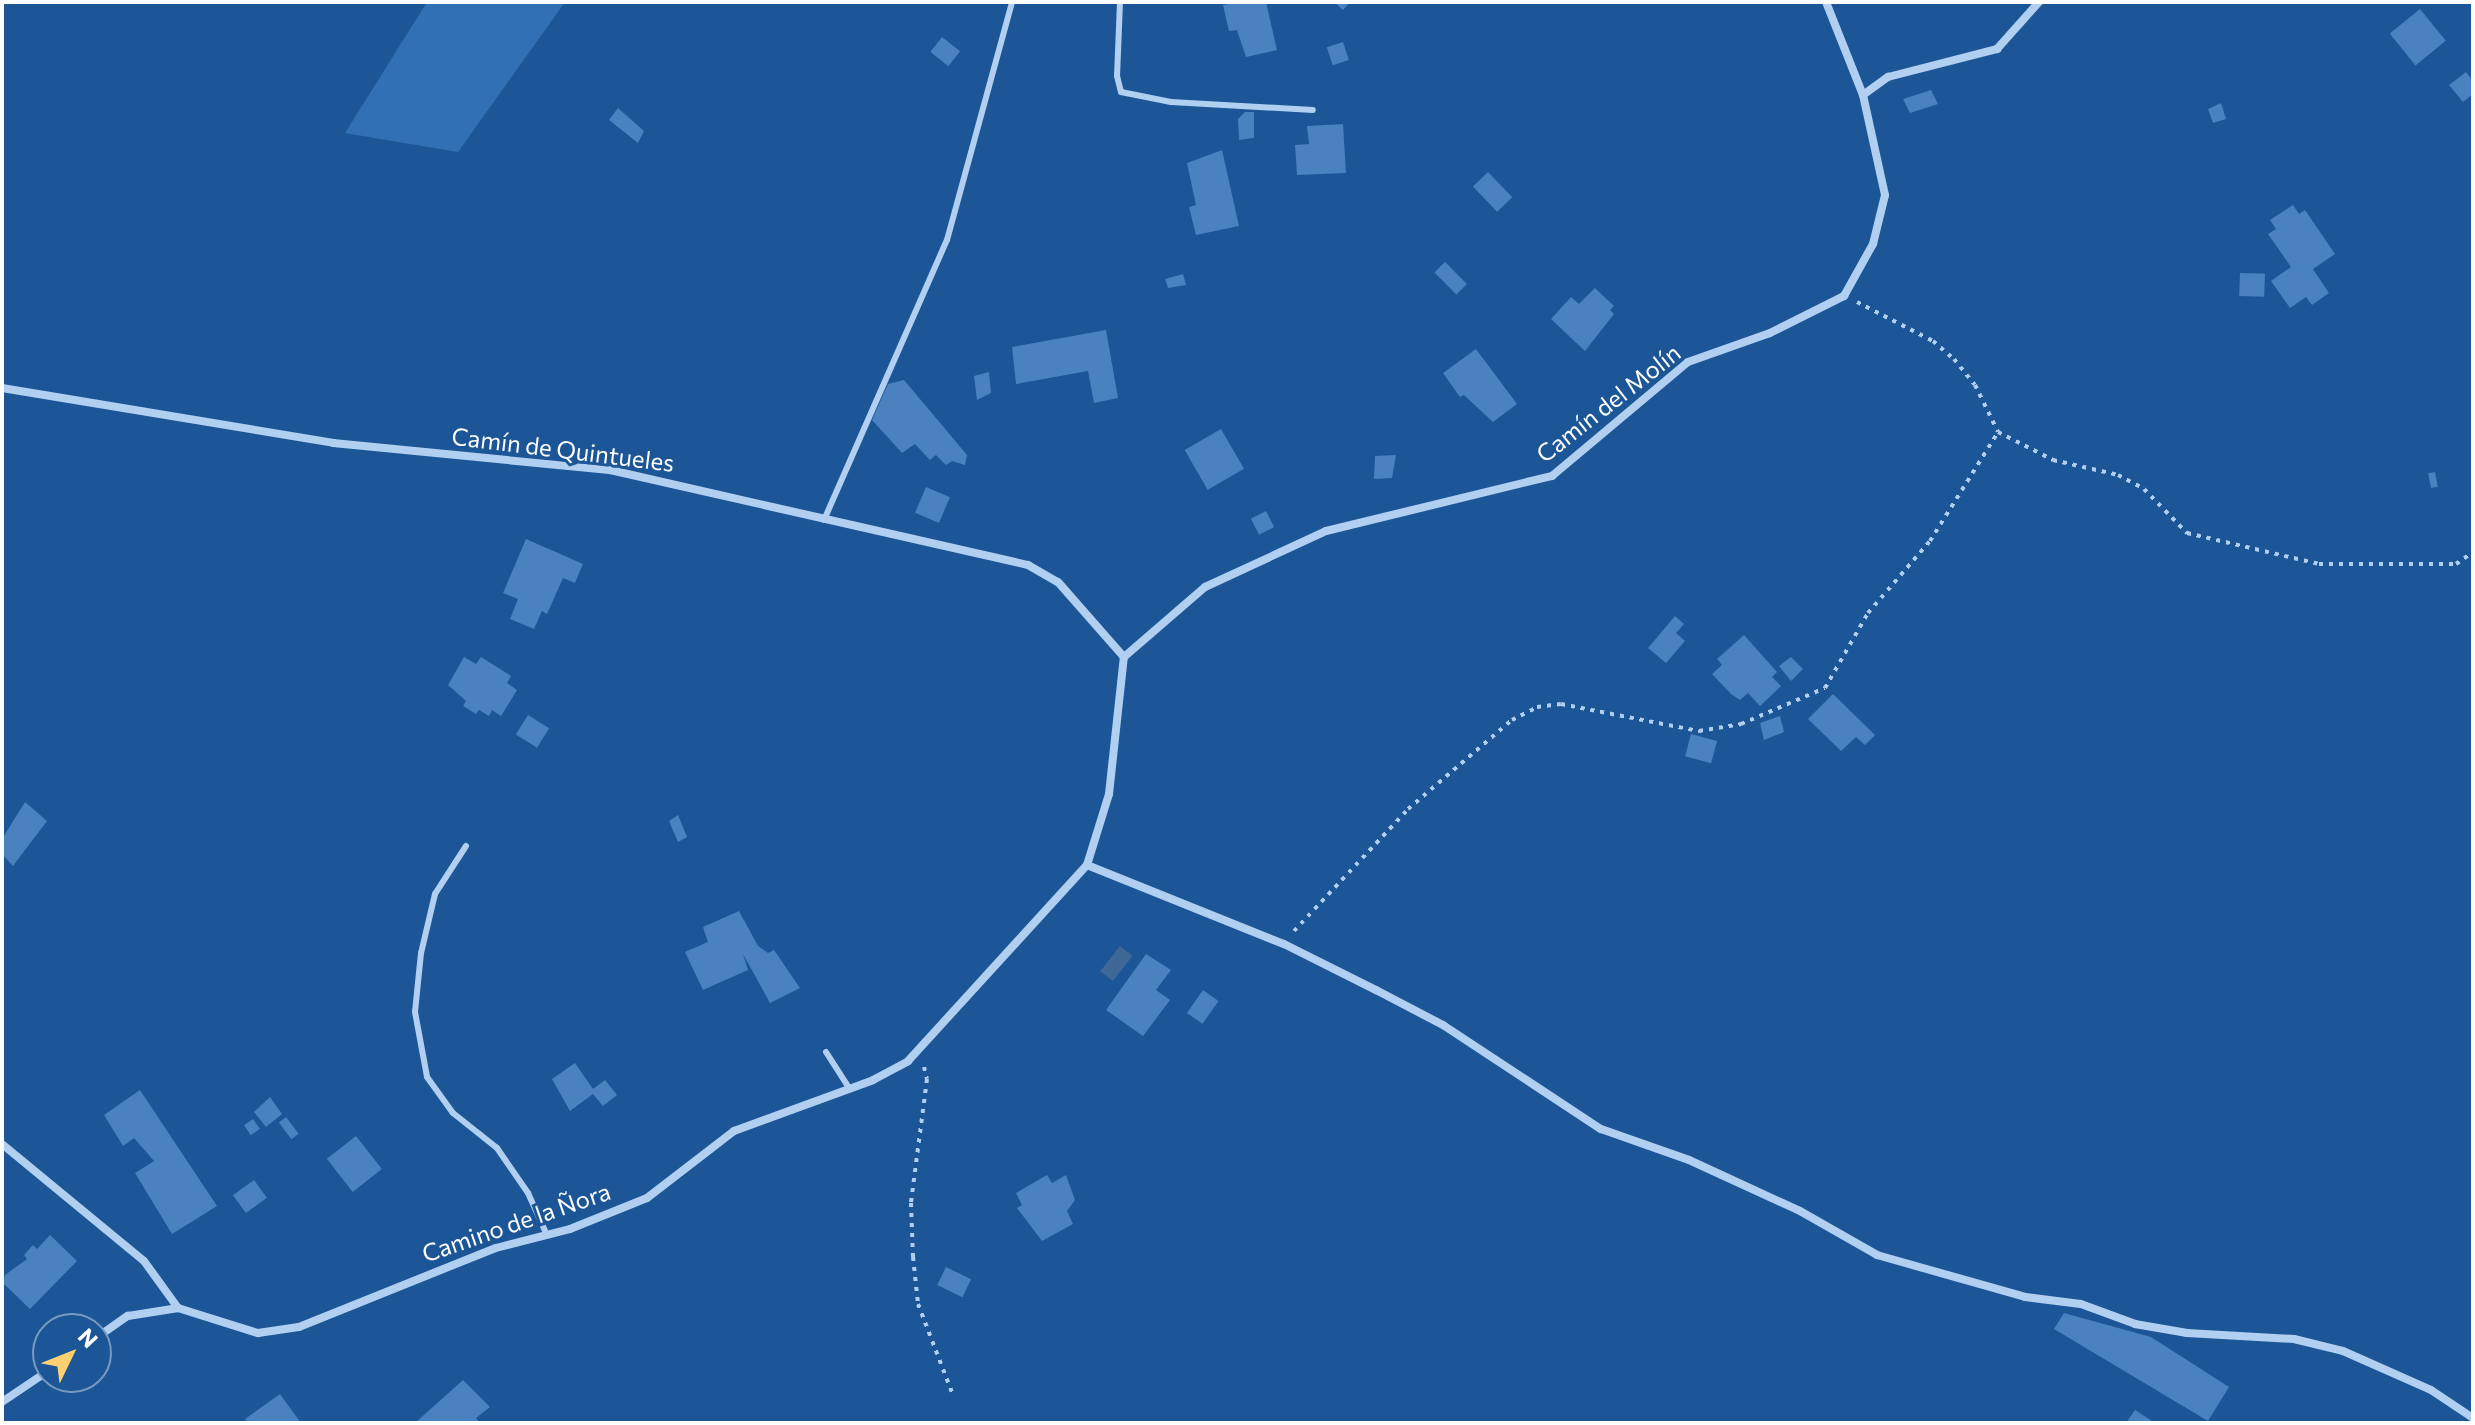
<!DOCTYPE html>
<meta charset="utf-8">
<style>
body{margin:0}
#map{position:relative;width:2475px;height:1425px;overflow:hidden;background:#1c5697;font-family:Commissioner,sans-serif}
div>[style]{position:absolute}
.green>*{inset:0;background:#3170b4}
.water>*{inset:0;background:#3f6897;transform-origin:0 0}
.building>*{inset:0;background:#4a81bf;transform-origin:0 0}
.path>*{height:4px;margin-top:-2px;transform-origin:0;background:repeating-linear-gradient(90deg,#b1cff0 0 4px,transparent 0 10px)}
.service>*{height:6px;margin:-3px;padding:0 3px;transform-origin:3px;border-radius:3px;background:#b1cff0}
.minor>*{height:8px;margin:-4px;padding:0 4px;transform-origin:4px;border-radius:4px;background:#b1cff0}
span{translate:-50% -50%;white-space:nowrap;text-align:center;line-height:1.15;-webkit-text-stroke:6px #1c5697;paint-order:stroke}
.street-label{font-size:24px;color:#fff}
.frame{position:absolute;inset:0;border:4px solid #fff;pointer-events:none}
.north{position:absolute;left:32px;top:1313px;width:80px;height:80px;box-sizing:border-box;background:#1c5697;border:2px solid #779ac1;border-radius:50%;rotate:47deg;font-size:22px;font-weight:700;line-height:32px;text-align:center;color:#fff}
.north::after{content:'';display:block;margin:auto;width:28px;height:36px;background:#ffd170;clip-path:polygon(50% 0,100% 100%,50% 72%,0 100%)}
</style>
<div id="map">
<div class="green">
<div style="clip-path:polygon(427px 2px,565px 2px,458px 152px,345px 133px)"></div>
</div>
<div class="water">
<div style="left:1120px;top:946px;width:16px;height:32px;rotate:38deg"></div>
</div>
<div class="building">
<div style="clip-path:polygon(1238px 2px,1266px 2px,1277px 50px,1246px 57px,1237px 30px,1229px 31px,1223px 5px)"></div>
<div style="clip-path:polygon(1334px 2px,1350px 2px,1343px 10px)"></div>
<div style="left:2420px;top:9px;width:41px;height:39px;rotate:51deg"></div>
<div style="left:942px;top:37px;width:23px;height:19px;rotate:38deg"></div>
<div style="left:1343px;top:42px;width:19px;height:17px;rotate:72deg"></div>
<div style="clip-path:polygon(2466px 72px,2473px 81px,2473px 94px,2463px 102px,2449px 85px)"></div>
<div style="clip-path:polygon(1931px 90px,1938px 104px,1910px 113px,1903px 99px)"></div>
<div style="clip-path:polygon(2221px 103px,2226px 119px,2213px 123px,2208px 109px)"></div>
<div style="clip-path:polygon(618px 108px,644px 131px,638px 143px,609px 120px)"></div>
<div style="clip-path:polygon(1245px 112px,1254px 112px,1254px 138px,1239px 140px,1238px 119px)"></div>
<div style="clip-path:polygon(1343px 124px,1346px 173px,1297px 175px,1295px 145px,1309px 144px,1307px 126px)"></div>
<div style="clip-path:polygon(1222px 150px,1239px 226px,1196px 235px,1189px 207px,1196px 205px,1187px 163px)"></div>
<div style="left:1488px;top:172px;width:35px;height:21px;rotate:46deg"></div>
<div style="clip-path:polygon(2293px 205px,2299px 214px,2305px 210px,2335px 254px,2313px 269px,2329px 293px,2312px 305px,2306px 297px,2290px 308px,2271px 281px,2291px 267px,2268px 234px,2276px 229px,2270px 220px)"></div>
<div style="left:1445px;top:262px;width:31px;height:15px;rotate:45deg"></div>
<div style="left:2240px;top:273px;width:25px;height:23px;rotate:2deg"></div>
<div style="clip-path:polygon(1183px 274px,1186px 285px,1168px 288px,1165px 279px)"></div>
<div style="clip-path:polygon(1595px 288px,1614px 306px,1610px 310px,1614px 314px,1585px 351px,1551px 319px,1571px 297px,1579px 304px)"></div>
<div style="clip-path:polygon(1106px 330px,1118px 398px,1094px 403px,1088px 371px,1016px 384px,1012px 347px)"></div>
<div style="clip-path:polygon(1476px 349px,1517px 404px,1493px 422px,1464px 395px,1460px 397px,1443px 373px)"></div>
<div style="clip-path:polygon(989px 372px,991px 393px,977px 400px,974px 376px)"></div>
<div style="clip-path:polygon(904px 380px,967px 455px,965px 465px,952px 461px,946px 465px,936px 455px,930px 460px,915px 444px,902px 453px,872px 420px,888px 384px)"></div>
<div style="left:1221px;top:429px;width:46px;height:42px;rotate:60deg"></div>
<div style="clip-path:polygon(1396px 455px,1392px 478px,1374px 479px,1375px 456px)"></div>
<div style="left:2435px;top:472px;width:15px;height:7px;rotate:79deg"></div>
<div style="left:926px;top:487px;width:26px;height:28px;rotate:23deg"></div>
<div style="left:1266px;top:511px;width:18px;height:17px;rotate:63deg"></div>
<div style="clip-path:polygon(526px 539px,583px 564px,575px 583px,563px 578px,547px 614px,542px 611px,534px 629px,510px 619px,518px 599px,503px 593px)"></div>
<div style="clip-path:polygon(1675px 616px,1684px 624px,1676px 633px,1685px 641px,1666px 663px,1648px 648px)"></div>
<div style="clip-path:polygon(1744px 635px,1777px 672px,1772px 677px,1781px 686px,1760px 706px,1748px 693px,1740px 700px,1731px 694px,1712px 674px,1722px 665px,1717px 659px)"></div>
<div style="clip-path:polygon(464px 657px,476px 664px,481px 657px,511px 676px,507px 683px,517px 690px,501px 716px,492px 710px,489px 716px,479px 710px,476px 714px,463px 706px,466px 701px,448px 685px)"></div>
<div style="clip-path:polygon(1791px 657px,1803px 669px,1791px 681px,1779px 666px)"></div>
<div style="clip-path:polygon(1833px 694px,1875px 735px,1865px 745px,1856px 737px,1841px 751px,1808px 719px)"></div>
<div style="left:528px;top:715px;width:25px;height:23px;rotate:32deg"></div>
<div style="clip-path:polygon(1780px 716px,1784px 732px,1764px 740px,1760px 723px)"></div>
<div style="left:1691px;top:734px;width:27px;height:23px;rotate:15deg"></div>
<div style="clip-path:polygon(25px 802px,47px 821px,13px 866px,2px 854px,2px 839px)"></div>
<div style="clip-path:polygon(678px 815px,687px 837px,678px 842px,669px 821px)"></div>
<div style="clip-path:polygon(739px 911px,758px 946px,768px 953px,774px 950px,800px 988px,770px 1003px,743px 954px,748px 970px,703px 990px,685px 952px,708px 942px,703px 927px)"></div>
<div style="clip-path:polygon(1146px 954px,1171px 970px,1156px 990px,1170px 1000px,1143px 1036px,1106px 1010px)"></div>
<div style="left:1203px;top:990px;width:19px;height:28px;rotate:35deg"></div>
<div style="clip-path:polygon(575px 1063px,593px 1089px,605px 1080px,617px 1095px,603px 1106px,593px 1094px,570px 1111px,552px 1079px)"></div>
<div style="clip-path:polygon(140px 1090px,217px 1206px,172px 1234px,135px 1173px,154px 1161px,134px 1138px,123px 1146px,104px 1115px)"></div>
<div style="clip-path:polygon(270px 1097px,282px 1114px,266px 1127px,254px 1112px)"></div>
<div style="left:286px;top:1117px;width:21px;height:9px;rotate:53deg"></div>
<div style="left:253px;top:1119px;width:12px;height:11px;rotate:55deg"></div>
<div style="left:356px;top:1136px;width:42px;height:37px;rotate:52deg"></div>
<div style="clip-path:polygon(1047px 1175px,1052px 1183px,1066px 1175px,1075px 1200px,1067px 1211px,1073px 1224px,1042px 1241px,1017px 1208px,1022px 1205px,1016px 1193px)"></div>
<div style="left:254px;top:1180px;width:22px;height:26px;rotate:54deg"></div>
<div style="clip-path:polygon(50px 1235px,77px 1261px,30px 1309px,3px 1283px,5px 1275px,27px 1259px,24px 1255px,33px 1245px,37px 1249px)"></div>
<div style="left:946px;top:1267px;width:28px;height:20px;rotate:26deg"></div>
<div style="clip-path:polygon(2064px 1313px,2151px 1337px,2229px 1387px,2208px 1421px,2054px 1329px)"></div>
<div style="clip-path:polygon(463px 1380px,490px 1407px,476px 1418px,480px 1423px,415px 1423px)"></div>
<div style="clip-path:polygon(280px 1394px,301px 1423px,248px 1423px,245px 1419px)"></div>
<div style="clip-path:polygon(2135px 1410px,2155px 1423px,2126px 1423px)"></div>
</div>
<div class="path">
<div style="left:1857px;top:302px;width:85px;rotate:27.2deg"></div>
<div style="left:1933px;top:341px;width:28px;rotate:41deg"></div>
<div style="left:1954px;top:359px;width:33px;rotate:51deg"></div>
<div style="left:1975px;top:385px;width:52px;rotate:63.9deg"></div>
<div style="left:1998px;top:432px;width:62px;rotate:27deg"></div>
<div style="left:2053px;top:460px;width:67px;rotate:13deg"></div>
<div style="left:2118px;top:475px;width:30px;rotate:28deg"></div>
<div style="left:2144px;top:489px;width:62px;rotate:45.7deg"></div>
<div style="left:2187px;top:533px;width:136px;rotate:13.2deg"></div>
<div style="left:2319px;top:564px;width:137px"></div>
<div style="left:2456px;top:564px;width:21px;rotate:-35deg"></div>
<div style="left:1294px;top:931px;width:167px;rotate:-46.9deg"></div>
<div style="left:1408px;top:809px;width:137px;rotate:-40.6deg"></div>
<div style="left:1512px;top:720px;width:28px;rotate:-27deg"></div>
<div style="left:1537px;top:707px;width:24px;rotate:-7deg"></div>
<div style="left:1561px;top:704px;width:141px;rotate:11.1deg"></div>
<div style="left:1699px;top:731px;width:43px;rotate:-9.5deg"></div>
<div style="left:1741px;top:724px;width:91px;rotate:-23.2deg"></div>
<div style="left:1825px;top:688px;width:86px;rotate:-60.2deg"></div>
<div style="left:1868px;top:613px;width:95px;rotate:-49.3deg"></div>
<div style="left:1930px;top:541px;width:128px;rotate:-58deg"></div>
<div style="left:924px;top:1067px;width:12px;rotate:76deg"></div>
<div style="left:927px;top:1079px;width:125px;rotate:97.4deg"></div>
<div style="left:911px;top:1203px;width:54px;rotate:87.9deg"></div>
<div style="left:913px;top:1257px;width:47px;rotate:83.9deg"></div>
<div style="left:918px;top:1304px;width:97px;rotate:69deg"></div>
</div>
<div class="service">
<div style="left:1120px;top:2px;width:74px;rotate:92.3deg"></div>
<div style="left:1117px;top:76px;width:16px;rotate:76deg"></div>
<div style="left:1121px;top:92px;width:51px;rotate:11.3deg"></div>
<div style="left:1171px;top:102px;width:142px;rotate:3.2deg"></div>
<div style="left:824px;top:520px;width:306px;rotate:-66.3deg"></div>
<div style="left:947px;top:240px;width:247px;rotate:-74.7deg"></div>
<div style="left:466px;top:846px;width:57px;rotate:122.9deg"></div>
<div style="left:435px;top:894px;width:61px;rotate:103.3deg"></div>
<div style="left:421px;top:953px;width:59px;rotate:95.8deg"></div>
<div style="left:415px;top:1012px;width:66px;rotate:79.5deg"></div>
<div style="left:427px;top:1077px;width:44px;rotate:54.2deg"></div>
<div style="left:453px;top:1113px;width:56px;rotate:38.5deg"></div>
<div style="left:497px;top:1148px;width:55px;rotate:55.4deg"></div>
<div style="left:528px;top:1193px;width:46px;rotate:65.7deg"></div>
<div style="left:826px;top:1052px;width:43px;rotate:57.4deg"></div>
</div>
<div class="minor">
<div style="left:1826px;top:2px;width:100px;rotate:68.3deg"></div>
<div style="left:2px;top:388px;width:336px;rotate:9.4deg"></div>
<div style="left:333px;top:443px;width:278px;rotate:5.6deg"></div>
<div style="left:610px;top:470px;width:429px;rotate:12.8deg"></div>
<div style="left:1028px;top:565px;width:34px;rotate:30deg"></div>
<div style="left:1058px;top:582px;width:100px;rotate:48.7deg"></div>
<div style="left:1087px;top:865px;width:212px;rotate:21.9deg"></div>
<div style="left:1284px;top:944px;width:103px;rotate:26.6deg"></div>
<div style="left:1376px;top:990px;width:76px;rotate:27.6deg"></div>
<div style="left:1443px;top:1025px;width:189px;rotate:33.4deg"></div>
<div style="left:1601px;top:1129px;width:93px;rotate:19.4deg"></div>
<div style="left:1689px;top:1160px;width:122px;rotate:24.7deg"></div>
<div style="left:1800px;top:1211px;width:89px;rotate:29.7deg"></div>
<div style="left:1877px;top:1255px;width:154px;rotate:15.8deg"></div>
<div style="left:2025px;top:1297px;width:56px;rotate:7.1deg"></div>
<div style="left:2081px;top:1304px;width:58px;rotate:20.3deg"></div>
<div style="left:2135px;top:1324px;width:53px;rotate:9.8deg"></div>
<div style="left:2187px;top:1333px;width:107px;rotate:3.2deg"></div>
<div style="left:2294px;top:1339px;width:50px;rotate:13.8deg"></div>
<div style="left:2343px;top:1351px;width:96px;rotate:23.9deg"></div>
<div style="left:2431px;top:1390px;width:50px;rotate:33.7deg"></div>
<div style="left:2px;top:1144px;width:184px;rotate:39.5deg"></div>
<div style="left:144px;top:1261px;width:58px;rotate:54.1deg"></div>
<div style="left:96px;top:1338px;width:39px;rotate:-35deg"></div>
<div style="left:128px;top:1316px;width:51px;rotate:-9.1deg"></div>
<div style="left:178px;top:1308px;width:84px;rotate:17.4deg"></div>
<div style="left:258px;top:1333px;width:41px;rotate:-8.3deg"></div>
<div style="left:299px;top:1327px;width:212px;rotate:-21.9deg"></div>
<div style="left:496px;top:1248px;width:76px;rotate:-14.4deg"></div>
<div style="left:570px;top:1229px;width:83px;rotate:-21.9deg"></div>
<div style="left:647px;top:1198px;width:110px;rotate:-37.6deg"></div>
<div style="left:734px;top:1131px;width:148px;rotate:-20.1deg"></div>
<div style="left:873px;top:1080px;width:40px;rotate:-28deg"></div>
<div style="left:908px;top:1061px;width:265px;rotate:-47.6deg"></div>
<div style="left:1087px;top:865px;width:74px;rotate:-72.8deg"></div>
<div style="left:1109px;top:794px;width:138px;rotate:-83.8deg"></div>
<div style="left:1124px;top:657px;width:107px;rotate:-40.8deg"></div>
<div style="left:1205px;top:587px;width:133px;rotate:-24.8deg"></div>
<div style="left:1326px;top:531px;width:233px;rotate:-13.7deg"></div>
<div style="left:1552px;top:476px;width:177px;rotate:-40deg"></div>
<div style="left:1688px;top:362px;width:87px;rotate:-19.5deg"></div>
<div style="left:1770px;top:333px;width:83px;rotate:-26.6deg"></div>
<div style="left:1844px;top:296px;width:60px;rotate:-60.9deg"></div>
<div style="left:1873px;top:244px;width:50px;rotate:-76.2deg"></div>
<div style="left:1885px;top:195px;width:102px;rotate:-102.4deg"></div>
<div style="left:1863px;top:95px;width:31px;rotate:-36deg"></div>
<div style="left:1888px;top:77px;width:113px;rotate:-14.4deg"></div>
<div style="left:1997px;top:49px;width:63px;rotate:-48.2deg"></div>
<div style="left:2px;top:1402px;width:55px;rotate:-34deg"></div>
</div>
<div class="street-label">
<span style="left:1608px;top:403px;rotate:-38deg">Camín del Molín</span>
<span style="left:563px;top:449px;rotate:7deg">Camín de Quintueles</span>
<span style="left:516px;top:1222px;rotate:-19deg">Camino de la Ñora</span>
</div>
<div class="frame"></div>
<div class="north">N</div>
</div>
